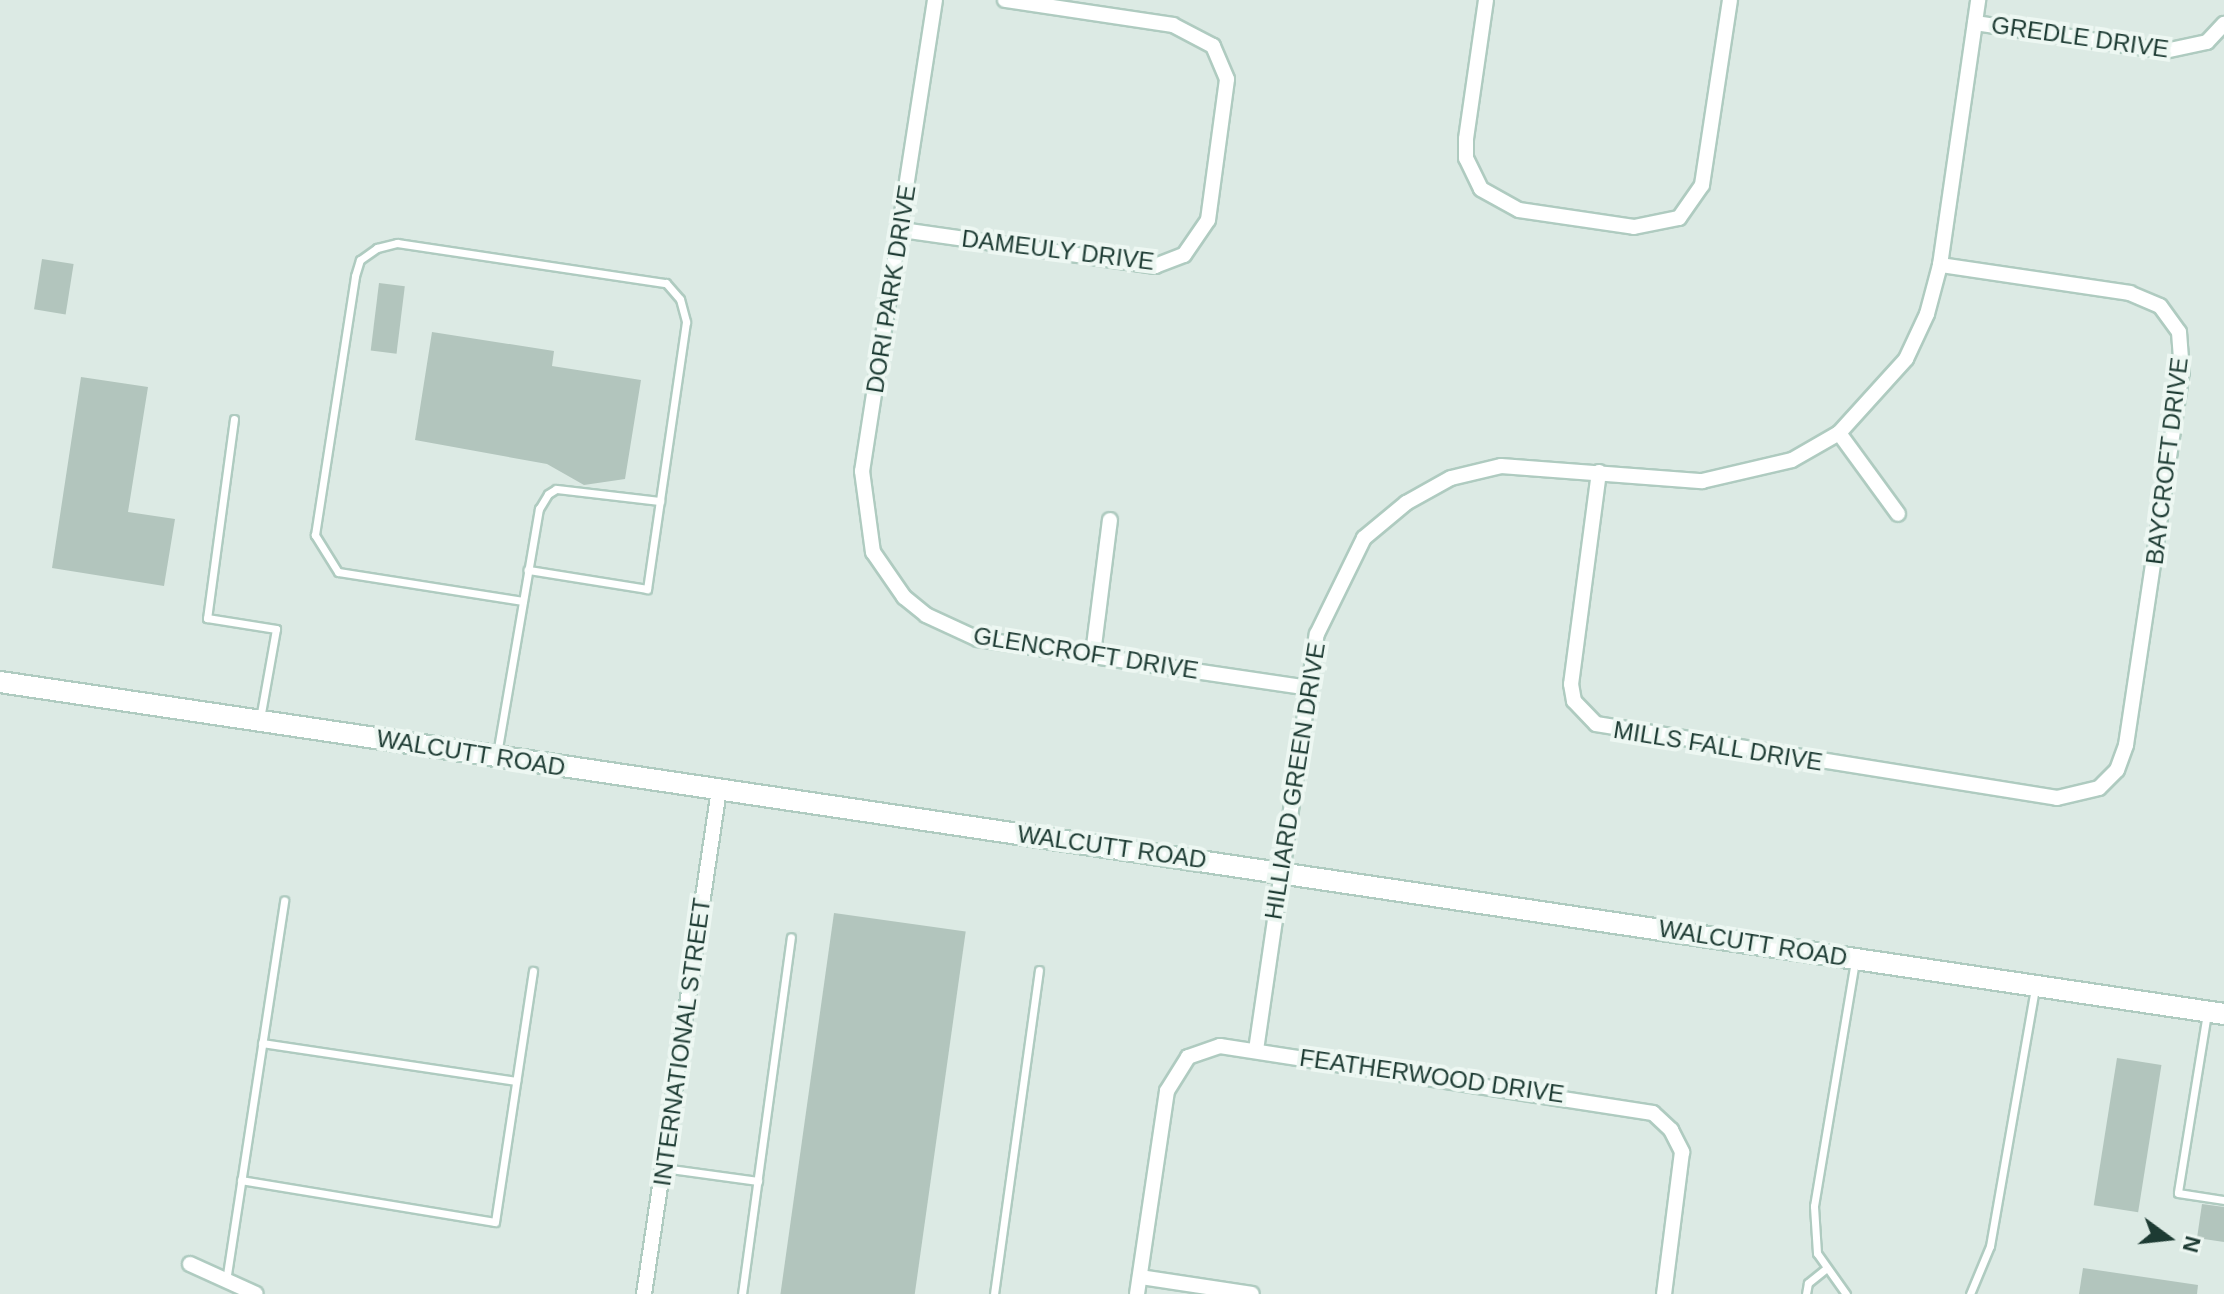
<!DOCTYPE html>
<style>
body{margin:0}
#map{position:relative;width:2224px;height:1294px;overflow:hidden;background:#dceae4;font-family:Arial,sans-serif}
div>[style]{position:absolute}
.building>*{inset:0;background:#b2c5bd;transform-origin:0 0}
.roads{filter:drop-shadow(2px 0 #afcbc0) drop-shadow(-2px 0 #afcbc0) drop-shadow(0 2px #afcbc0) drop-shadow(0 -2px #afcbc0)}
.lane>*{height:7px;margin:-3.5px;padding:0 3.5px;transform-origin:3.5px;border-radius:3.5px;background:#fff}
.street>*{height:14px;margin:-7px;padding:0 7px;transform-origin:7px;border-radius:7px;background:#fff}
.secondary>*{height:20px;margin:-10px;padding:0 10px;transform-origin:10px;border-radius:10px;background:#fff}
span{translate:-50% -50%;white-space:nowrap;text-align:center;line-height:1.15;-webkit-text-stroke:8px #edf7f2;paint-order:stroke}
.street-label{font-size:24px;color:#1d3b33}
.north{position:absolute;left:2128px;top:1198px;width:80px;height:80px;-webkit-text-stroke:6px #edf7f2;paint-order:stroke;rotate:105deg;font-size:22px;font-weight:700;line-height:32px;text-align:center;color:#1d3b33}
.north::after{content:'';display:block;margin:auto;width:28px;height:36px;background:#1d3b33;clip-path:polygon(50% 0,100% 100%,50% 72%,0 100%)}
</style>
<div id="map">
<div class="building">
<div style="left:42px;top:259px;width:32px;height:51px;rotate:9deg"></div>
<div style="left:379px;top:283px;width:26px;height:68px;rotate:7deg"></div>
<div style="clip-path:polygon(432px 332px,554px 351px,552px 366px,641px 380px,625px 479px,584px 485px,547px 464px,415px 440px)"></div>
<div style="clip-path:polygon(81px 377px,148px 387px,128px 512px,175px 519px,164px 586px,52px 568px)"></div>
<div style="left:834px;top:913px;width:133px;height:385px;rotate:8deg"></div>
<div style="left:2117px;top:1058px;width:45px;height:149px;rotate:9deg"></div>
<div style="clip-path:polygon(2202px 1204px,2224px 1207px,2224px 1242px,2197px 1238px)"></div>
<div style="clip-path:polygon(2083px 1268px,2198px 1285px,2197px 1294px,2079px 1294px)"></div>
</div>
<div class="roads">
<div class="lane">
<div style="left:234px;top:419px;width:201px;rotate:97.7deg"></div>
<div style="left:207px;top:618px;width:70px;rotate:9.1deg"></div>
<div style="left:276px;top:629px;width:91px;rotate:100.1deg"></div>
<div style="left:523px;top:601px;width:187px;rotate:-171.1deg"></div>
<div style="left:338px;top:572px;width:44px;rotate:-121.9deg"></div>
<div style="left:315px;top:535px;width:262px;rotate:-81.2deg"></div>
<div style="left:355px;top:276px;width:17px;rotate:-73deg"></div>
<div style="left:360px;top:260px;width:21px;rotate:-35deg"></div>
<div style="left:377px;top:248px;width:21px;rotate:-14deg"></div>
<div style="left:397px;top:243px;width:272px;rotate:8.5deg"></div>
<div style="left:666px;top:283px;width:21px;rotate:49deg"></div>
<div style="left:680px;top:299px;width:24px;rotate:75deg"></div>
<div style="left:686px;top:322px;width:270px;rotate:98.3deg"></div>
<div style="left:647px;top:589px;width:121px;rotate:-170.9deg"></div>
<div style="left:497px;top:754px;width:249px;rotate:-80.3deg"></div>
<div style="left:539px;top:509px;width:17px;rotate:-59deg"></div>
<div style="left:548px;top:494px;width:9px;rotate:-32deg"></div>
<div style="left:556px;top:489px;width:105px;rotate:6.6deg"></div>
<div style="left:2207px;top:1013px;width:182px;rotate:99.2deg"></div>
<div style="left:2178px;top:1193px;width:47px;rotate:8.7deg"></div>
<div style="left:262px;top:1043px;width:257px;rotate:8.5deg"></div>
<div style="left:663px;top:1168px;width:96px;rotate:7.8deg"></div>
<div style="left:241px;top:1180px;width:257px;rotate:9.4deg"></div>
<div style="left:495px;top:1222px;width:254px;rotate:-81.4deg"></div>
<div style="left:226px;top:1281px;width:385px;rotate:-81.3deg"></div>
<div style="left:742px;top:1294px;width:360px;rotate:-82.2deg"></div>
<div style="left:994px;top:1294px;width:327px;rotate:-82.1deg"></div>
<div style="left:1806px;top:1294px;width:11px;rotate:-80deg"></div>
<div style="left:1808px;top:1283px;width:22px;rotate:-39deg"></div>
<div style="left:1846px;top:1294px;width:50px;rotate:-125.3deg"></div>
<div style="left:1817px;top:1253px;width:47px;rotate:-93.7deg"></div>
<div style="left:1814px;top:1206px;width:248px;rotate:-80.5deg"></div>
<div style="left:1970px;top:1294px;width:52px;rotate:-67.4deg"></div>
<div style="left:1990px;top:1246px;width:261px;rotate:-80.1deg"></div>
</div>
<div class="street">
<div style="left:935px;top:0;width:477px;rotate:98.8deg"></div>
<div style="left:862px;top:471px;width:82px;rotate:82.3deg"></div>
<div style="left:873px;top:552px;width:55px;rotate:55.4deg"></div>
<div style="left:904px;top:597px;width:28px;rotate:39deg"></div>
<div style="left:926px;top:615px;width:57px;rotate:24.8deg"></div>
<div style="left:978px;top:639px;width:334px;rotate:8.4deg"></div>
<div style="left:1486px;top:0;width:140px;rotate:98.2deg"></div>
<div style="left:1466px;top:139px;width:19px;rotate:90deg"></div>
<div style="left:1466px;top:158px;width:34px;rotate:64deg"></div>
<div style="left:1481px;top:189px;width:43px;rotate:28.9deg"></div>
<div style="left:1519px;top:210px;width:116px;rotate:8.4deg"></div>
<div style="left:1634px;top:227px;width:46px;rotate:-11.3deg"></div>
<div style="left:1679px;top:218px;width:40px;rotate:-55.1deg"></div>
<div style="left:1702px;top:185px;width:187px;rotate:-81.4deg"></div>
<div style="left:1975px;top:23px;width:192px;rotate:8.4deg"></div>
<div style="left:2165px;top:51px;width:43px;rotate:-12.1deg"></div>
<div style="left:2207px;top:42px;width:25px;rotate:-47deg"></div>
<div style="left:902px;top:230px;width:256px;rotate:8.1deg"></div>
<div style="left:1155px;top:266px;width:31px;rotate:-21deg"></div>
<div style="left:1184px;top:255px;width:42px;rotate:-55.6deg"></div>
<div style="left:1208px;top:220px;width:142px;rotate:-82.3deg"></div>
<div style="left:1227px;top:79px;width:36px;rotate:-113deg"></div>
<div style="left:1213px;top:46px;width:45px;rotate:-152.3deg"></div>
<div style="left:1173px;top:25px;width:170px;rotate:-171.5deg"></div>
<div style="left:1839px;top:433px;width:100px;rotate:53.9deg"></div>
<div style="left:1599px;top:472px;width:214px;rotate:97.5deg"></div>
<div style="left:1571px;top:684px;width:17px;rotate:80deg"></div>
<div style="left:1574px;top:701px;width:32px;rotate:46deg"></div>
<div style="left:1596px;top:724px;width:467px;rotate:9.1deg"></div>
<div style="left:2057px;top:798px;width:43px;rotate:-13.4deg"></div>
<div style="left:2099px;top:788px;width:25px;rotate:-45deg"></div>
<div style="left:2117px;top:770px;width:27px;rotate:-70deg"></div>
<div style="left:2126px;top:745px;width:377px;rotate:-81.5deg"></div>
<div style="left:2182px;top:372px;width:40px;rotate:-94.3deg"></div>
<div style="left:2179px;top:332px;width:32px;rotate:-126deg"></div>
<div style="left:2160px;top:306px;width:33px;rotate:-157deg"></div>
<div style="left:2130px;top:293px;width:192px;rotate:-171.6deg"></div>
<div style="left:1093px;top:654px;width:135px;rotate:-82.8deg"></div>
<div style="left:1256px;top:1050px;width:420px;rotate:-81.7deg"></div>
<div style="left:1317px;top:634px;width:107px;rotate:-63.9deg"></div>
<div style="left:1364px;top:538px;width:55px;rotate:-39.8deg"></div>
<div style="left:1406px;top:503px;width:51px;rotate:-29.1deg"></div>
<div style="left:1451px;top:478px;width:51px;rotate:-13.5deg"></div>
<div style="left:1501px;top:466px;width:202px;rotate:4.3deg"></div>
<div style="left:1702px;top:481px;width:92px;rotate:-13.1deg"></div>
<div style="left:1792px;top:460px;width:54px;rotate:-29.9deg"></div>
<div style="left:1839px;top:433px;width:100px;rotate:-47.8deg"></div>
<div style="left:1906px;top:359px;width:50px;rotate:-65deg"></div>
<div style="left:1927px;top:314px;width:51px;rotate:-75.1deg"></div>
<div style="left:1940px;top:265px;width:268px;rotate:-81.8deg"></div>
<div style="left:190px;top:1264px;width:72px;rotate:24.4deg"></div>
<div style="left:1140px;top:1277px;width:113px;rotate:8.6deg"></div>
<div style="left:644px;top:1294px;width:510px;rotate:-81.54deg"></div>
<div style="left:1137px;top:1294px;width:205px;rotate:-81.6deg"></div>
<div style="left:1167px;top:1091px;width:40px;rotate:-58deg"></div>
<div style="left:1188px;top:1057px;width:34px;rotate:-19deg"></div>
<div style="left:1220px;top:1046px;width:438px;rotate:8.8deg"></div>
<div style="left:1653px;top:1113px;width:25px;rotate:43deg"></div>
<div style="left:1671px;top:1130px;width:25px;rotate:63deg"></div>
<div style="left:1682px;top:1152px;width:143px;rotate:97.2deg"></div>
</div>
<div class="secondary">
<div style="left:0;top:682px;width:2249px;rotate:8.49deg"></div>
</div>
</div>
<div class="street-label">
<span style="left:2080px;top:37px;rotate:8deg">GREDLE DRIVE</span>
<span style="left:1058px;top:250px;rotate:7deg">DAMEULY DRIVE</span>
<span style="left:891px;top:289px;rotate:-81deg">DORI PARK DRIVE</span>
<span style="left:2167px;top:461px;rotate:-83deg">BAYCROFT DRIVE</span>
<span style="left:1086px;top:653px;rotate:9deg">GLENCROFT DRIVE</span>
<span style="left:1718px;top:746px;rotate:9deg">MILLS FALL DRIVE</span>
<span style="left:471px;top:753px;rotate:9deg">WALCUTT ROAD</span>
<span style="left:1295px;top:781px;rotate:-81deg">HILLIARD GREEN DRIVE</span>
<span style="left:1112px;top:847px;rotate:8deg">WALCUTT ROAD</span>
<span style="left:1753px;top:943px;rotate:9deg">WALCUTT ROAD</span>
<span style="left:682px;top:1042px;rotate:-82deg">INTERNATIONAL STREET</span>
<span style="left:1432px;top:1076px;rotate:8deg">FEATHERWOOD DRIVE</span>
</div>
<div class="north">N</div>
</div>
